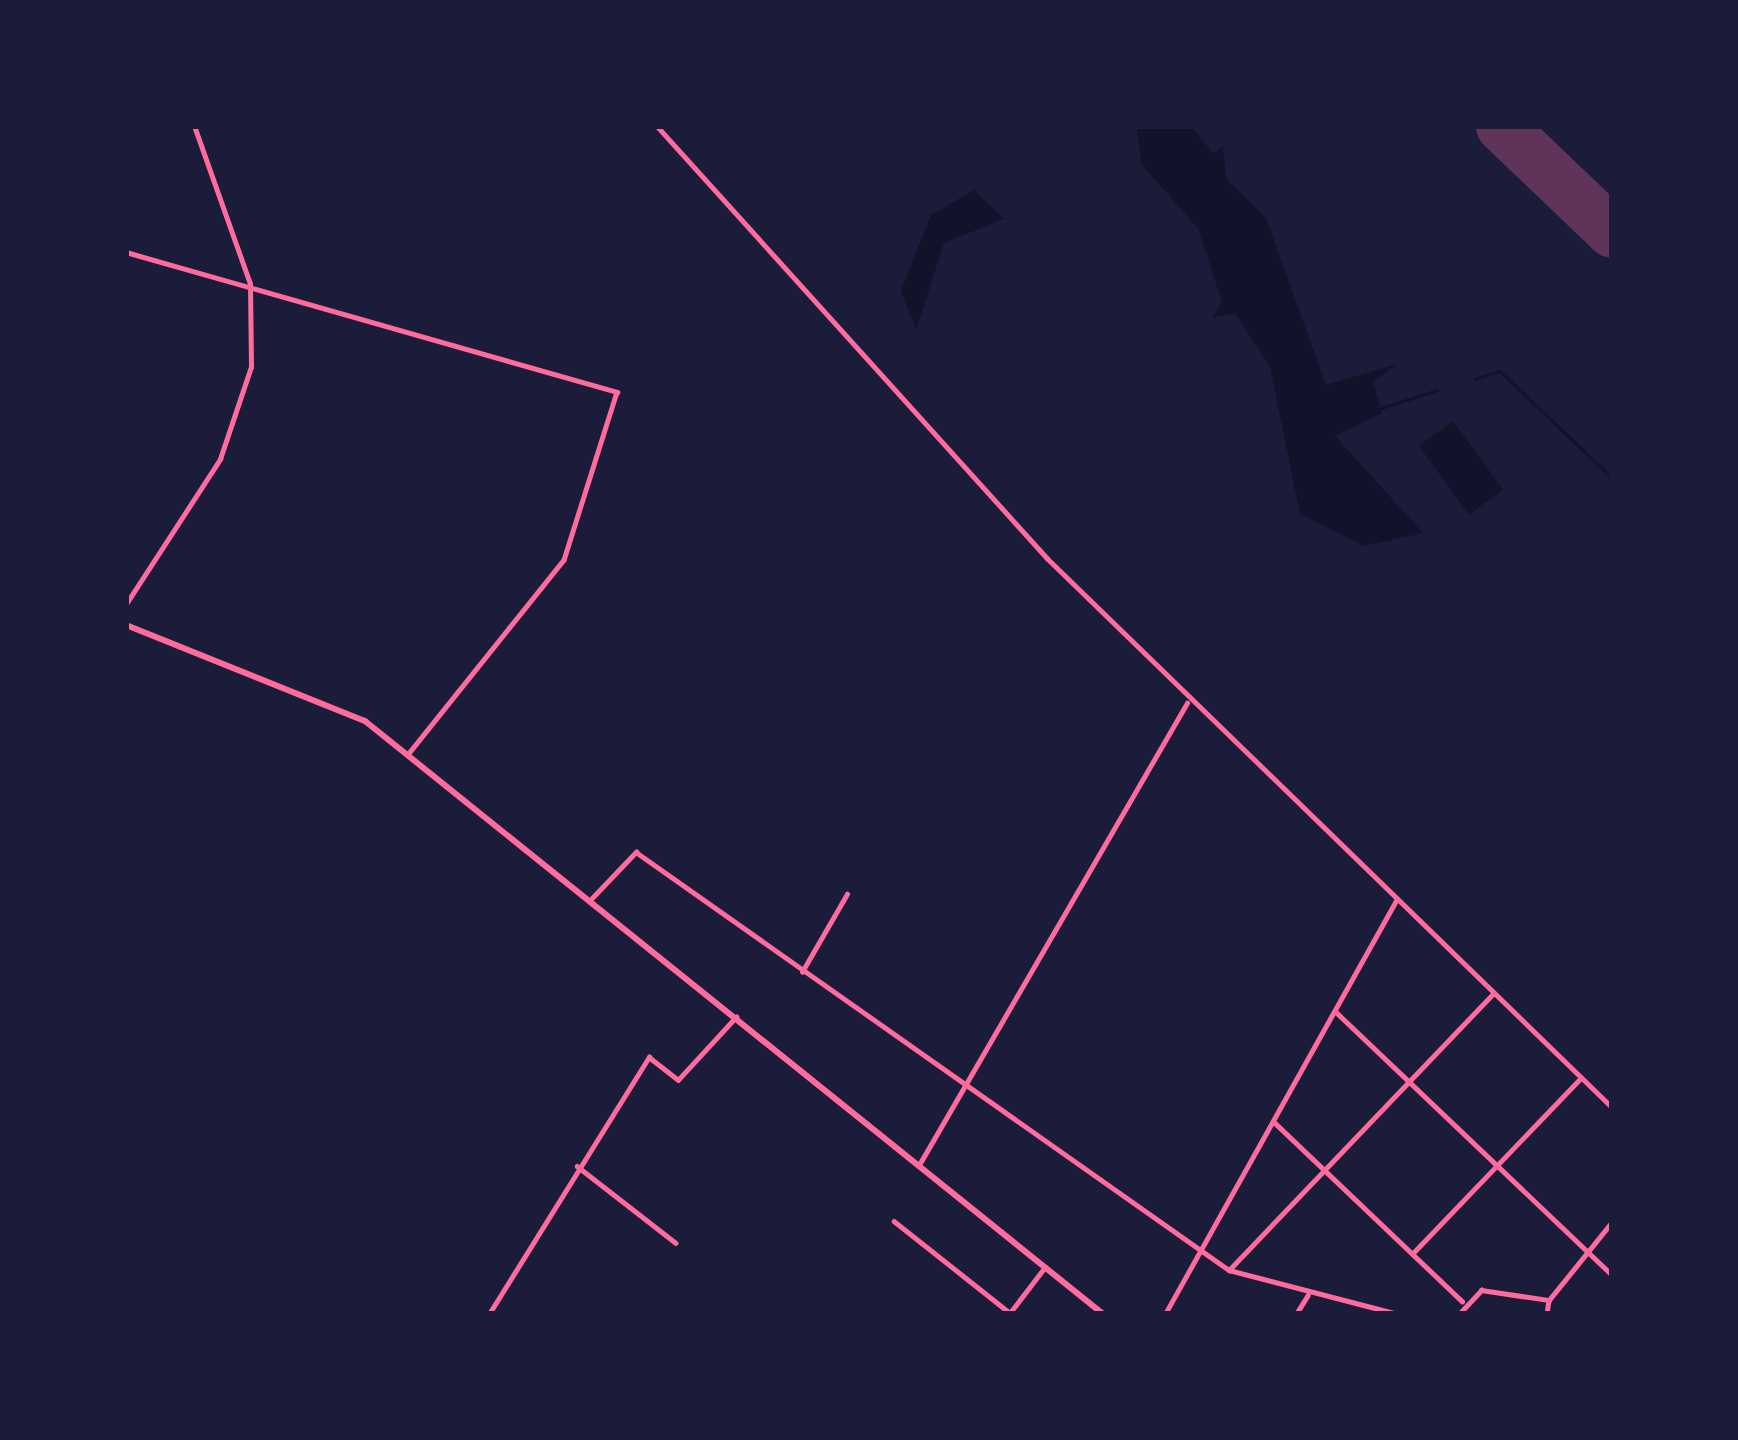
<!DOCTYPE html>
<style>
body{margin:0}
#map{position:relative;width:1738px;height:1440px;overflow:hidden;background:#1b1b3a;font-family:Arial,sans-serif}
div>[style]{position:absolute}
.water>*{inset:0;background:#12122b;transform-origin:0 0}
.stream>*{height:3px;margin:-1.5px;padding:0 1.5px;transform-origin:1.5px;border-radius:1.5px;background:#12122b}
.taxiway>*{height:21px;margin:-10.5px;padding:0 10.5px;transform-origin:10.5px;border-radius:10.5px;background:#603358}
.runway>*{height:51px;margin:-25.5px;padding:0 25.5px;transform-origin:25.5px;border-radius:25.5px;background:#603358}
.minor>*{height:4.5px;margin:-2.25px;padding:0 2.25px;transform-origin:2.25px;border-radius:2.25px;background:#ff6b9d}
.tertiary>*{height:4.5px;margin:-2.25px;padding:0 2.25px;transform-origin:2.25px;border-radius:2.25px;background:#ff6b9d}
.primary>*{height:6px;margin:-3px;padding:0 3px;transform-origin:3px;border-radius:3px;background:#ff6b9d}
span{translate:-50% -50%;white-space:nowrap;text-align:center;line-height:1.15;-webkit-text-stroke:12px #1b1b3a;paint-order:stroke}
.frame{position:absolute;inset:0;border:129px solid #1b1b3a;pointer-events:none}
</style>
<div id="map">
<div class="water">
<div style="clip-path:polygon(1136px 126px,1192px 126px,1213px 154px,1223px 147px,1226px 179px,1266px 218px,1326px 385px,1397px 364px,1373px 382px,1382px 413px,1335px 436px,1423px 533px,1364px 546px,1300px 514px,1270px 367px,1235px 313px,1212px 318px,1222px 302px,1198px 228px,1142px 165px)"></div>
<div style="clip-path:polygon(974px 190px,1004px 219px,944px 243px,916px 330px,901px 291px,931px 215px)"></div>
<div style="left:1453px;top:421px;width:85px;height:42px;rotate:54deg"></div>
</div>
<div class="stream">
<div style="left:1474px;top:379px;width:27px;rotate:-17deg"></div>
<div style="left:1500px;top:371px;width:155px;rotate:43.7deg"></div>
<div style="left:1381px;top:408px;width:59px;rotate:-17.8deg"></div>
</div>
<div class="taxiway">
<div style="left:1507px;top:126px;width:21px;rotate:55deg"></div>
</div>
<div class="runway">
<div style="left:1501px;top:126px;width:153px;rotate:43.7deg"></div>
</div>
<div class="minor">
<div style="left:126px;top:252px;width:511px;rotate:15.91deg"></div>
<div style="left:617px;top:392px;width:176px;rotate:107.5deg"></div>
<div style="left:564px;top:560px;width:250px;rotate:128.7deg"></div>
<div style="left:592px;top:898px;width:64px;rotate:-46.3deg"></div>
<div style="left:636px;top:852px;width:726px;rotate:35.18deg"></div>
<div style="left:1229px;top:1270px;width:175px;rotate:14.6deg"></div>
<div style="left:802px;top:972px;width:90px;rotate:-60deg"></div>
<div style="left:1335px;top:1011px;width:383px;rotate:43.6deg"></div>
<div style="left:1274px;top:1122px;width:260px;rotate:43.6deg"></div>
<div style="left:577px;top:1166px;width:125px;rotate:37.9deg"></div>
<div style="left:894px;top:1221px;width:148px;rotate:38.4deg"></div>
<div style="left:1412px;top:1254px;width:244px;rotate:-46.2deg"></div>
<div style="left:1229px;top:1270px;width:383px;rotate:-46.3deg"></div>
<div style="left:1549px;top:1300px;width:100px;rotate:-51.1deg"></div>
<div style="left:489px;top:1314px;width:303px;rotate:-58.1deg"></div>
<div style="left:649px;top:1057px;width:37px;rotate:38deg"></div>
<div style="left:678px;top:1080px;width:86px;rotate:-47.4deg"></div>
<div style="left:1165px;top:1314px;width:474px;rotate:-60.8deg"></div>
<div style="left:1296px;top:1314px;width:22px;rotate:-58deg"></div>
<div style="left:1459px;top:1314px;width:33px;rotate:-47deg"></div>
<div style="left:1481px;top:1290px;width:69px;rotate:8.4deg"></div>
<div style="left:1549px;top:1300px;width:14px;rotate:98deg"></div>
</div>
<div class="tertiary">
<div style="left:657px;top:126px;width:582px;rotate:47.92deg"></div>
<div style="left:1047px;top:558px;width:788px;rotate:44.18deg"></div>
<div style="left:126px;top:604px;width:173px;rotate:-57deg"></div>
<div style="left:220px;top:459px;width:97px;rotate:-71.4deg"></div>
<div style="left:251px;top:367px;width:83px;rotate:-90.7deg"></div>
<div style="left:250px;top:284px;width:168px;rotate:-109.5deg"></div>
<div style="left:919px;top:1165px;width:534px;rotate:-59.88deg"></div>
<div style="left:1009px;top:1314px;width:59px;rotate:-52.5deg"></div>
</div>
<div class="primary">
<div style="left:126px;top:625px;width:258px;rotate:21.9deg"></div>
<div style="left:365px;top:721px;width:947px;rotate:38.78deg"></div>
</div>
<div class="frame"></div>
</div>
